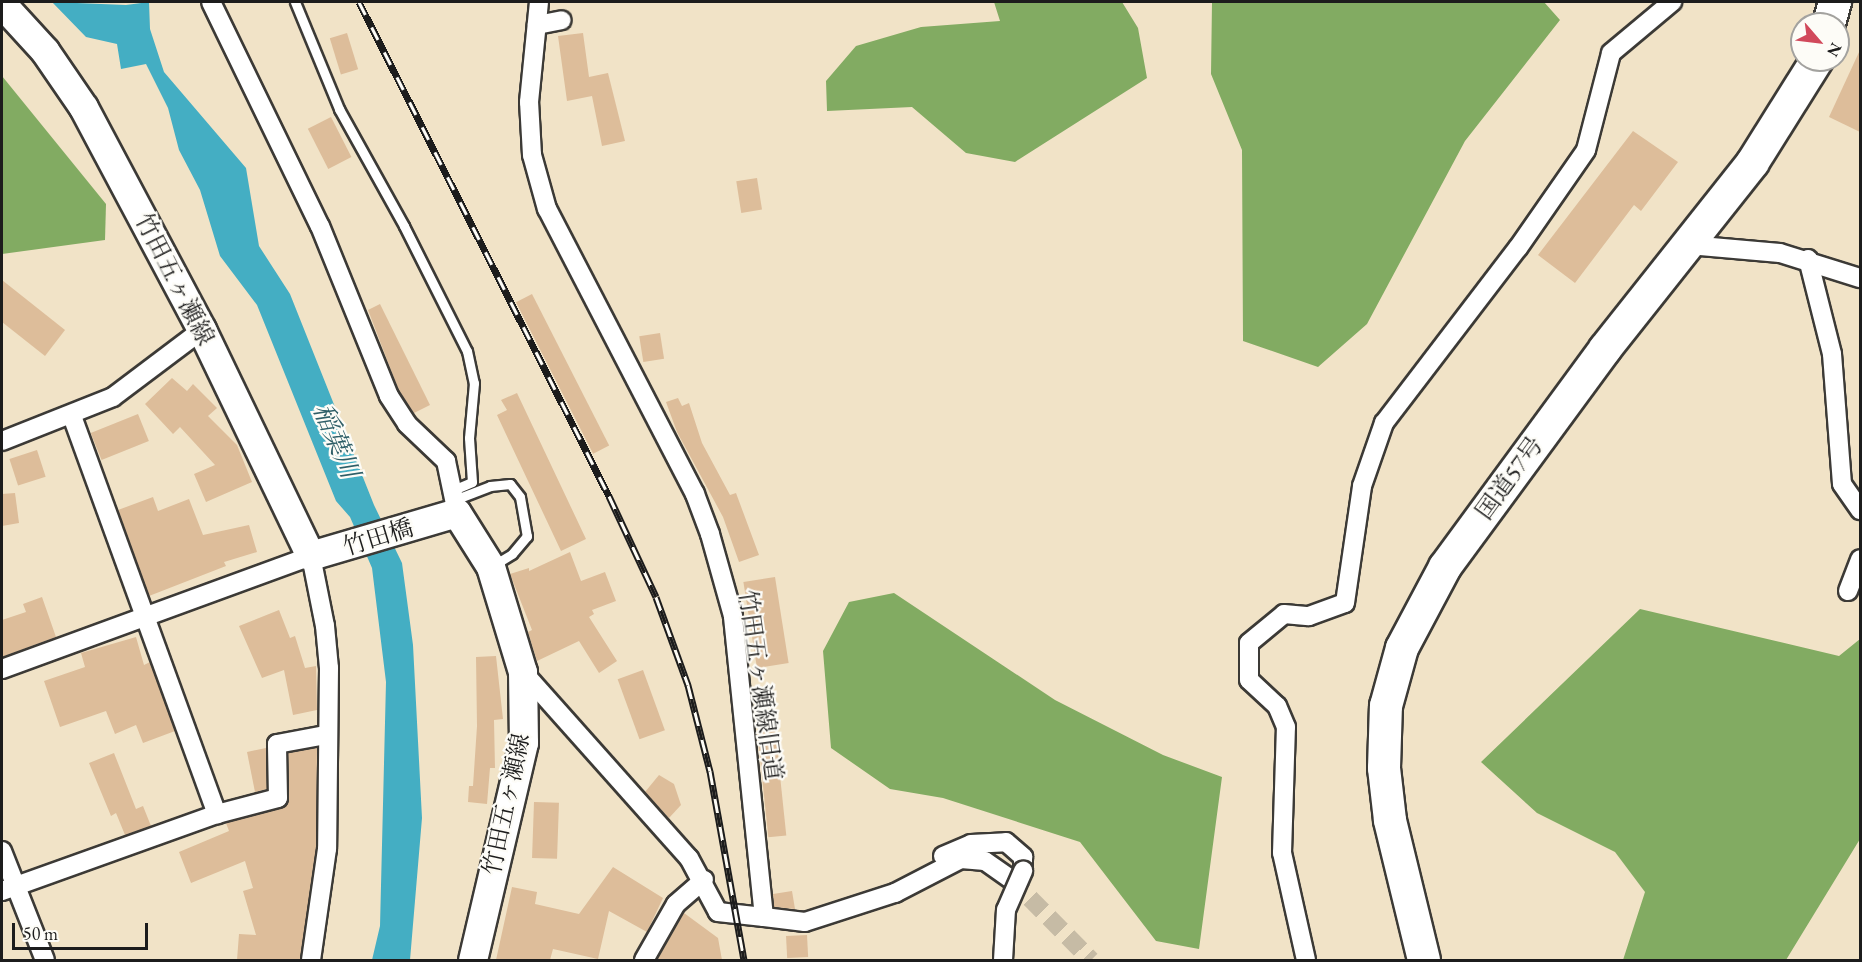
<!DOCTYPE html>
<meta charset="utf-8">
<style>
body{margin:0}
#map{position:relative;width:1862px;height:962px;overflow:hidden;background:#f1e3c7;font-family:"EB Garamond","Noto Serif JP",serif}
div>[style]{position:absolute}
.forest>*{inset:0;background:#82ab62}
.water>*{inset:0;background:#44aec3}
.building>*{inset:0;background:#ddbd9a;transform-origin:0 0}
.street-tunnel>*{height:18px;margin-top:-9px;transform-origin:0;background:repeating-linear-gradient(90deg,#c6bba5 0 18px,transparent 0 27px)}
.roads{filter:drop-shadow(2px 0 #3c3a36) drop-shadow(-2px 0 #3c3a36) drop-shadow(0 2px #3c3a36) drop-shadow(0 -2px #3c3a36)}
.lane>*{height:9px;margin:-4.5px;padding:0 4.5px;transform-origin:4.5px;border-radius:4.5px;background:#fff}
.street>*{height:18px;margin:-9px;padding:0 9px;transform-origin:9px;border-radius:9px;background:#fff}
.primary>*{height:28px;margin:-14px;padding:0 14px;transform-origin:14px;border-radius:14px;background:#fff}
.highway>*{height:32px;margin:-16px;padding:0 16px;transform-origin:16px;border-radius:16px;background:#fff}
.rail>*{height:7px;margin-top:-3.5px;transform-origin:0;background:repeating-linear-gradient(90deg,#fdfcf7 0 14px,#1c1c1c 0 28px);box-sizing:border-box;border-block:2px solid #1c1c1c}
.bridges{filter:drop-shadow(2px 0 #3c3a36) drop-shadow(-2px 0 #3c3a36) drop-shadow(0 2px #3c3a36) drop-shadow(0 -2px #3c3a36)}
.street-bridge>*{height:18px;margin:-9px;padding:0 9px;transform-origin:9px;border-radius:9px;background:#fff}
span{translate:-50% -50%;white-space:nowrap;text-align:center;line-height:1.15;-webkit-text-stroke:4.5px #fdfcf7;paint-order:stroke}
.street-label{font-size:24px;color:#1c1c1c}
.water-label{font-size:26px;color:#2e5e67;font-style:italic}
.frame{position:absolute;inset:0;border:3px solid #1c1c1c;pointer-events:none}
.north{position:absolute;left:1790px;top:12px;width:60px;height:60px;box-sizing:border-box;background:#fdfcf7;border:2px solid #a3a29f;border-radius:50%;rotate:118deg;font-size:16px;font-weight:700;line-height:24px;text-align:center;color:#1c1c1c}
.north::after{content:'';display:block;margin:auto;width:21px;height:27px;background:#d1495b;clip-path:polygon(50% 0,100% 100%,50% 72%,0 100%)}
.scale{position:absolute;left:12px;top:923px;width:136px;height:27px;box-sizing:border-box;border:3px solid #1c1c1c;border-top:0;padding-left:8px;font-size:18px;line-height:21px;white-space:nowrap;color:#1c1c1c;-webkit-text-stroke:4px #fdfcf7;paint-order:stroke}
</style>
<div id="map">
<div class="forest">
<div style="clip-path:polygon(994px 2px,1122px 2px,1138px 28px,1147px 78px,1015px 162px,966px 153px,912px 107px,827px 111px,826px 81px,856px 46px,921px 27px,1000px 21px)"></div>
<div style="clip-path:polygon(1212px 2px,1544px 2px,1560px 20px,1465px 141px,1367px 324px,1318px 367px,1243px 341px,1242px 150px,1211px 74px)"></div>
<div style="clip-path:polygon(2px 76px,106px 204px,105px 240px,2px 254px)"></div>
<div style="clip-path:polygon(894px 593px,1055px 700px,1163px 755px,1222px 777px,1199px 949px,1156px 941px,1080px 842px,943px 798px,890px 789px,831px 748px,823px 651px,849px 602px)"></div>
<div style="clip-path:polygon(1640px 609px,1839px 656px,1860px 639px,1860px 839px,1786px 960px,1623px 960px,1645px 892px,1615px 852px,1537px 813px,1481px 762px)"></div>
</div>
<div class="water">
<div style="clip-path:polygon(52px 2px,126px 5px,149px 2px,150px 29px,164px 72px,246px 168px,259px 246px,290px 294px,374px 505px,402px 563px,413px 645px,422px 818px,410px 960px,372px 960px,380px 926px,386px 682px,372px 568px,350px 517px,336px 501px,257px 305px,220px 256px,200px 190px,179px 150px,168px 108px,146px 64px,121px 69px,117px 44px,86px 37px)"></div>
</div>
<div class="building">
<div style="left:347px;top:33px;width:38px;height:18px;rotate:73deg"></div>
<div style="clip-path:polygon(583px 33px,589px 77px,608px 73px,625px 141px,602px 146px,592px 96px,567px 101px,558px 36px)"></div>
<div style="clip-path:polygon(1860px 50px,1860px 132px,1829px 117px)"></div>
<div style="left:331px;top:117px;width:45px;height:26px;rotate:63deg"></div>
<div style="clip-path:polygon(1633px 131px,1678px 162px,1641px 211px,1634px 205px,1575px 283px,1538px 255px)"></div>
<div style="left:757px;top:178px;width:32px;height:21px;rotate:81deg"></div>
<div style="clip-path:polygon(2px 280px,65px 330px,45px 356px,2px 322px)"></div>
<div style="left:532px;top:294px;width:170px;height:18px;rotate:63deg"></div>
<div style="clip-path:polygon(380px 304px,430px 405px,414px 413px,399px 391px,368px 310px)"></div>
<div style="left:660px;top:333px;width:26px;height:21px;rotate:81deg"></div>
<div style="clip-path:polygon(172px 378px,187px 391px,193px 384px,217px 408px,208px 416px,237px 445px,252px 482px,206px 502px,194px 474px,215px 465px,180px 427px,173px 434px,145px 404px)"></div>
<div style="clip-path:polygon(517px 393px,586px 539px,561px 551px,497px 415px,507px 410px,501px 400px)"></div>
<div style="clip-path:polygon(678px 398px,682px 406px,689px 403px,702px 443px,730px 495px,736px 493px,759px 555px,739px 562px,723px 517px,677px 432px,666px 402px)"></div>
<div style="left:138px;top:414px;width:29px;height:51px;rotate:68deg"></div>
<div style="left:37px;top:450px;width:28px;height:29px;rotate:72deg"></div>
<div style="clip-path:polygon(15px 493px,19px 523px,2px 526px,2px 494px)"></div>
<div style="clip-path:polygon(153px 497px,158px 511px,189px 499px,203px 535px,249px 525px,257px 552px,224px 562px,226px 566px,149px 596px,118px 510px)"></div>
<div style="clip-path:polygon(570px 552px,581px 581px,605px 572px,616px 601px,592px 610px,594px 614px,589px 617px,617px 661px,599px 673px,579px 641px,537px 661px,528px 632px,532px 630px,510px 574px,529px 568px,529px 571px)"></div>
<div style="left:775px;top:577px;width:87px;height:32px;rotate:81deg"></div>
<div style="clip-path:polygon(42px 597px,56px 637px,2px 657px,2px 620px,26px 612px,23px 604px)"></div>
<div style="clip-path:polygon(279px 610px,290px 638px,295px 636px,305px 668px,316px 666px,317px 710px,293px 715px,284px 670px,262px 678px,239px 626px)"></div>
<div style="clip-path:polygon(136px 637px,144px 665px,150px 662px,175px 731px,143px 743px,136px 725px,115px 734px,106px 711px,60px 727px,44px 681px,85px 667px,81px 653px)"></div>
<div style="clip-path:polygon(496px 656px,503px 719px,494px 720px,495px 768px,490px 768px,487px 804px,468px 802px,469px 786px,473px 786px,477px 726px,476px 657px)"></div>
<div style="left:643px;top:670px;width:64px;height:27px;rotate:70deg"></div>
<div style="left:775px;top:728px;width:108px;height:18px;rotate:84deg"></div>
<div style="clip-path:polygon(266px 748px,267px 789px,255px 792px,247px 752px)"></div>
<div style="clip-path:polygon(317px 748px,316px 848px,300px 960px,237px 960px,239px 934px,256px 935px,243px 891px,253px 888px,245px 861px,191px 883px,179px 852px,229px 831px,226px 823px,285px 807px,289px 798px,288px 753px)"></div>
<div style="clip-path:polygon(114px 753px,136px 809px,143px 806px,151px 826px,125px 835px,116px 813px,111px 816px,89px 763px)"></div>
<div style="clip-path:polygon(659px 775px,674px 784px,681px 805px,669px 818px,645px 792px)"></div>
<div style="left:534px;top:802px;width:25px;height:56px;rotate:2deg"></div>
<div style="clip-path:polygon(613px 867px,663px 898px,647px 932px,609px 911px,598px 959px,553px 949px,550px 960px,496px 960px,512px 887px,537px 892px,535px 904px,579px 914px)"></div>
<div style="clip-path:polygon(792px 891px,795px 909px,774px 907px,773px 894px)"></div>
<div style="clip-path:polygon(684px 913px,718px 938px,722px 960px,657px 960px)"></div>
<div style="left:807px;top:935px;width:22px;height:21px;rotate:87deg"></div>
</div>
<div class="street-tunnel">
<div style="left:1011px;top:879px;width:114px;rotate:45.4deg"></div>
</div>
<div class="roads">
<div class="lane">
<div style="left:295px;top:2px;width:116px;rotate:67.6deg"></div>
<div style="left:339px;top:109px;width:134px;rotate:60.9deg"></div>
<div style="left:404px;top:226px;width:140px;rotate:63.3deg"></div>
<div style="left:467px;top:351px;width:33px;rotate:78deg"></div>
<div style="left:474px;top:383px;width:55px;rotate:95.2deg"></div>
<div style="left:469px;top:438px;width:44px;rotate:86.1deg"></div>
<div style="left:472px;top:482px;width:23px;rotate:157deg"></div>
<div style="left:454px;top:500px;width:39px;rotate:-21deg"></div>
<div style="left:490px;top:486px;width:20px;rotate:-6deg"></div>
<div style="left:510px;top:484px;width:16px;rotate:52deg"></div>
<div style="left:520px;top:497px;width:40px;rotate:80deg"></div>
<div style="left:527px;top:536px;width:23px;rotate:130deg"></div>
<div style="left:512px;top:554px;width:21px;rotate:149deg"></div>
</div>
<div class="street">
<div style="left:211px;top:2px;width:249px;rotate:64.1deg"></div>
<div style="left:320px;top:226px;width:183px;rotate:67.9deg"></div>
<div style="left:389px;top:396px;width:33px;rotate:57deg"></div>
<div style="left:407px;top:424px;width:54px;rotate:43.5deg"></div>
<div style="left:446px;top:461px;width:53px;rotate:78.1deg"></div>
<div style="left:537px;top:25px;width:25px;rotate:-11deg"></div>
<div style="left:1689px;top:245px;width:91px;rotate:5deg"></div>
<div style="left:1780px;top:253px;width:84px;rotate:17.4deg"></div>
<div style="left:1808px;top:259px;width:98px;rotate:75.8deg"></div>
<div style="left:1832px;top:354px;width:130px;rotate:85.6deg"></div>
<div style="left:1842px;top:484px;width:32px;rotate:55deg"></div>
<div style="left:72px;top:416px;width:424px;rotate:70deg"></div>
<div style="left:2px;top:441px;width:119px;rotate:-21.6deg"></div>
<div style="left:113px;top:397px;width:111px;rotate:-37deg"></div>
<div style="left:1848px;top:591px;width:34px;rotate:-69deg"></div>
<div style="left:2px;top:669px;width:329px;rotate:-20.1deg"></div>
<div style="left:311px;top:556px;width:71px;rotate:78.7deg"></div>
<div style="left:325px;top:626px;width:42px;rotate:84.6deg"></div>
<div style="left:329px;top:668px;width:181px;rotate:90.6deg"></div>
<div style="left:327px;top:849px;width:112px;rotate:98.2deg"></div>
<div style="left:523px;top:672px;width:249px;rotate:48.3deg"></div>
<div style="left:689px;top:858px;width:61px;rotate:61.8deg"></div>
<div style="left:718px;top:912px;width:46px;rotate:6.2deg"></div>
<div style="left:764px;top:917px;width:303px;rotate:-95.9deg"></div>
<div style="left:733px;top:616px;width:85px;rotate:-105.7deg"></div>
<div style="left:710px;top:534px;width:43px;rotate:-110.6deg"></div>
<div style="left:695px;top:494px;width:321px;rotate:-117.4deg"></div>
<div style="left:547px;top:209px;width:56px;rotate:-105.5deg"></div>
<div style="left:532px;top:155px;width:53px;rotate:-93.2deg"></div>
<div style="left:529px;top:102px;width:100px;rotate:-84.3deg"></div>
<div style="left:2px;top:851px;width:117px;rotate:68.5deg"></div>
<div style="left:943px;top:856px;width:30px;rotate:-23deg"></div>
<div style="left:971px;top:844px;width:35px;rotate:-3deg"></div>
<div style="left:1006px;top:842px;width:23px;rotate:41deg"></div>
<div style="left:1023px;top:857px;width:14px;rotate:90deg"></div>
<div style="left:2px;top:891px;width:228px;rotate:-19.7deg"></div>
<div style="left:217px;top:814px;width:63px;rotate:-14.7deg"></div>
<div style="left:278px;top:798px;width:54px;rotate:-91.1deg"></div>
<div style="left:277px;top:744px;width:50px;rotate:-10.4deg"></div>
<div style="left:764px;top:917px;width:41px;rotate:7deg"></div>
<div style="left:805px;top:922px;width:95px;rotate:-17.9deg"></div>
<div style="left:895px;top:893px;width:74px;rotate:-27.3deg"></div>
<div style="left:961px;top:859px;width:24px;rotate:5deg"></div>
<div style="left:985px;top:861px;width:32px;rotate:35deg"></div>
<div style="left:644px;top:960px;width:64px;rotate:-60.3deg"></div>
<div style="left:676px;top:904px;width:37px;rotate:-41deg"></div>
<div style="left:1306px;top:960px;width:110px;rotate:-102.6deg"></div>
<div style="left:1282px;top:853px;width:126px;rotate:-88.2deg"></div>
<div style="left:1286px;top:727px;width:23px;rotate:-113deg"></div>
<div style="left:1277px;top:706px;width:38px;rotate:-137deg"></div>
<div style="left:1249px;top:680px;width:37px;rotate:-90deg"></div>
<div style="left:1249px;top:643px;width:45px;rotate:-39.6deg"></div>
<div style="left:1284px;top:614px;width:25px;rotate:5deg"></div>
<div style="left:1309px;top:616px;width:38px;rotate:-20deg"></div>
<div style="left:1345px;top:603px;width:118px;rotate:-81.7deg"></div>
<div style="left:1362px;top:486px;width:67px;rotate:-70.8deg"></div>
<div style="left:1384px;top:423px;width:220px;rotate:-52.6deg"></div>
<div style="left:1518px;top:248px;width:119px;rotate:-55.2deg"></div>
<div style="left:1586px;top:150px;width:100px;rotate:-75.5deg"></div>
<div style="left:1611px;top:53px;width:80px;rotate:-39.9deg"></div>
</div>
<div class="primary">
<div style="left:2px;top:4px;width:64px;rotate:47.5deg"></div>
<div style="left:45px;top:51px;width:69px;rotate:55.6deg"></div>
<div style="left:84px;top:108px;width:251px;rotate:62deg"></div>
<div style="left:202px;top:330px;width:251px;rotate:64.3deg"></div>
<div style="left:311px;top:556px;width:152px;rotate:-16.4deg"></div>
<div style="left:457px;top:513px;width:64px;rotate:57.8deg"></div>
<div style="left:491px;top:567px;width:110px;rotate:73.1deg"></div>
<div style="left:523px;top:672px;width:71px;rotate:89.2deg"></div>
<div style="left:524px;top:743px;width:223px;rotate:103.2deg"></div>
</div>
<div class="highway">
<div style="left:1829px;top:24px;width:23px;rotate:-75deg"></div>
<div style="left:1424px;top:960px;width:144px;rotate:-103.7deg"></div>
<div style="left:1390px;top:820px;width:52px;rotate:-96.6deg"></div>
<div style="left:1384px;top:768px;width:62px;rotate:-88.2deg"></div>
<div style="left:1386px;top:706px;width:60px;rotate:-74.6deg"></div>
<div style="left:1402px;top:648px;width:92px;rotate:-62deg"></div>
<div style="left:1445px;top:567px;width:270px;rotate:-53.7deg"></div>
<div style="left:1605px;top:349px;width:238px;rotate:-51.6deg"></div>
<div style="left:1753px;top:162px;width:120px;rotate:-57.9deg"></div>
</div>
</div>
<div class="rail">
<div style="left:359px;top:2px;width:554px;rotate:63.16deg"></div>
<div style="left:609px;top:496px;width:111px;rotate:65deg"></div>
<div style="left:656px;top:597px;width:94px;rotate:70deg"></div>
<div style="left:688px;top:685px;width:89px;rotate:75.7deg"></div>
<div style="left:710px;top:771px;width:192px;rotate:79.8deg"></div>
</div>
<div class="bridges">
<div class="street-bridge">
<div style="left:1003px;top:960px;width:50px;rotate:-86.6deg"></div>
<div style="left:1006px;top:910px;width:43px;rotate:-66.4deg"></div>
</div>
</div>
<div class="street-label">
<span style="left:175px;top:279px;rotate:63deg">竹田五ヶ瀬線</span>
<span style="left:1509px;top:478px;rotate:-54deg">国道57号</span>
<span style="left:378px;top:537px;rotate:-17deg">竹田橋</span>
<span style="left:761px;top:685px;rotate:82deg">竹田五ヶ瀬線旧道</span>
<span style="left:506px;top:804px;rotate:-78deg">竹田五ヶ瀬線</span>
</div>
<div class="water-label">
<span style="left:336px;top:441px;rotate:67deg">稲葉川</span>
</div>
<div class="frame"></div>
<div class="north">N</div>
<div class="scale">50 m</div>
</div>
